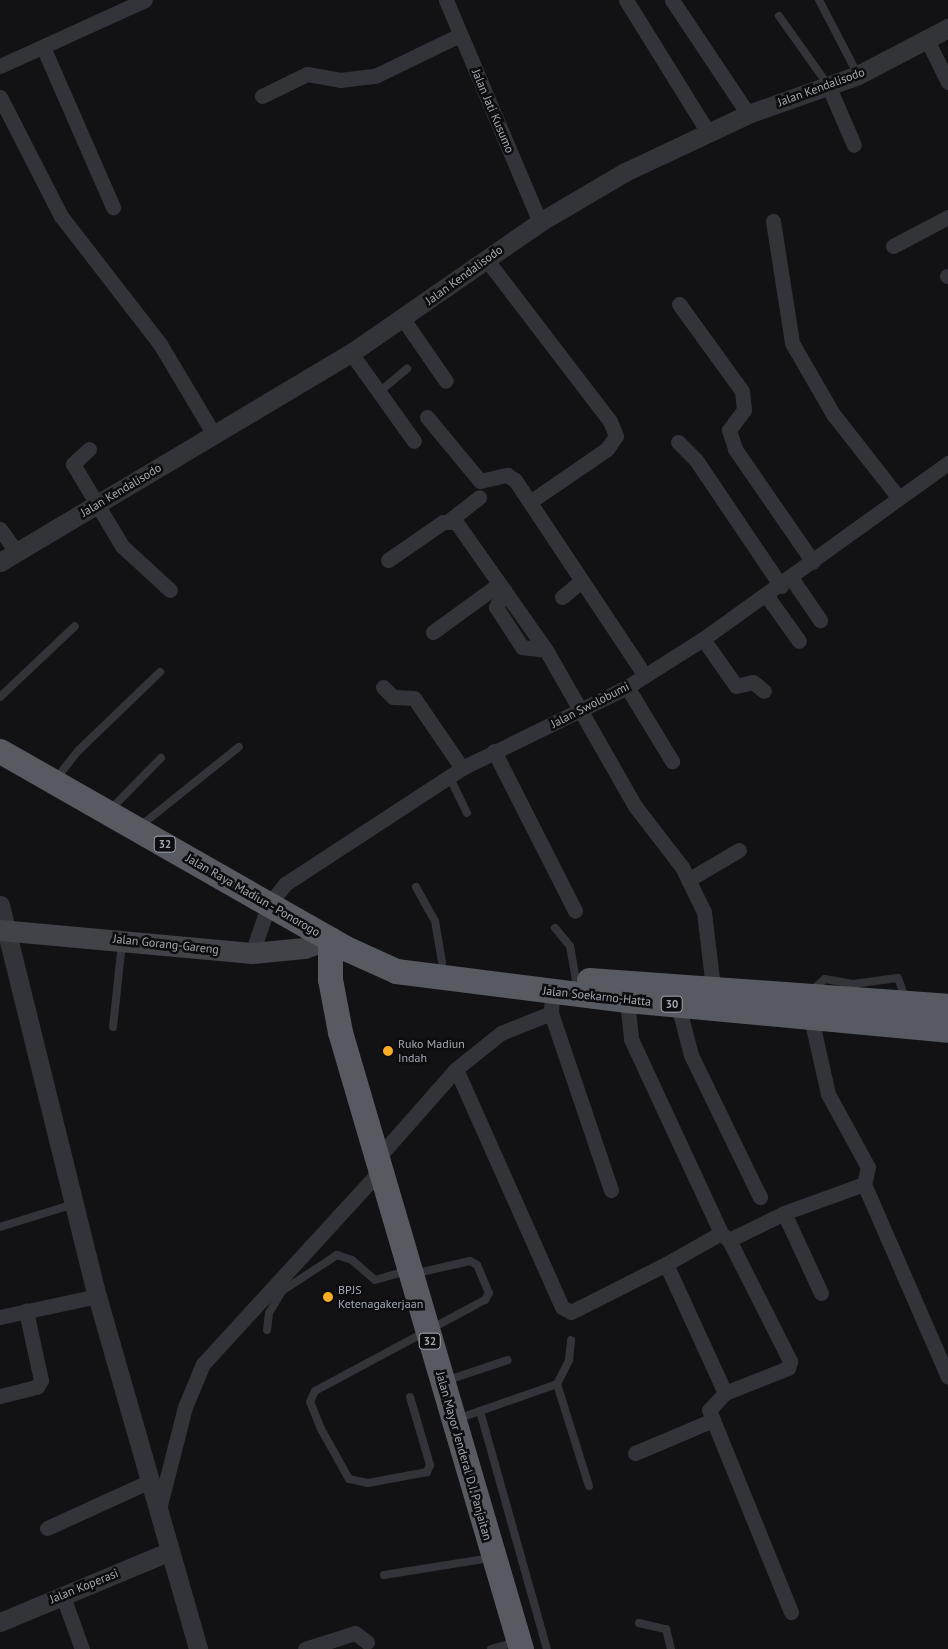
<!DOCTYPE html>
<style>
body{margin:0}
#map{position:relative;width:948px;height:1649px;overflow:hidden;background:#121214;font-family:"PT Sans",sans-serif}
div>[style]{position:absolute}
.service>*{height:8px;margin:-4px;padding:0 4px;transform-origin:4px;border-radius:4px;background:#333439}
.minor>*{height:15px;margin:-7.5px;padding:0 7.5px;transform-origin:7.5px;border-radius:7.5px;background:#333439}
.tertiary>*{height:19px;margin:-9.5px;padding:0 9.5px;transform-origin:9.5px;border-radius:9.5px;background:#333439}
.secondary>*{height:21px;margin:-10.5px;padding:0 10.5px;transform-origin:10.5px;border-radius:10.5px;background:#414349}
.trunk>*{height:25px;margin:-12.5px;padding:0 12.5px;transform-origin:12.5px;border-radius:12.5px;background:#575a61}
.dots>*{width:14px;height:14px;translate:-50% -50%;box-sizing:border-box;border:2px solid #0d0d0f;border-radius:50%}
span{translate:-50% -50%;white-space:nowrap;text-align:center;line-height:1.15;-webkit-text-stroke:5px #0d0d0f;paint-order:stroke}
.shield-label span{padding:1px 4px;background:#0d0d0f;border:1px solid;border-radius:4px;-webkit-text-stroke-width:0}
.shield-label{font-size:11px;color:#a3a9b5;font-weight:700}
.street-label{font-size:12px;color:#a3a9b5}
.poi-label{font-size:12px;color:#a3a9b5}
.left{translate:0 -50%;text-align:left}
</style>
<div id="map">
<div class="service">
<div style="left:819px;top:0;width:85px;rotate:62.5deg"></div>
<div style="left:779px;top:16px;width:85px;rotate:54.6deg"></div>
<div style="left:378px;top:393px;width:38px;rotate:-40deg"></div>
<div style="left:0;top:697px;width:103px;rotate:-43.4deg"></div>
<div style="left:449px;top:776px;width:41px;rotate:64.1deg"></div>
<div style="left:56px;top:779px;width:36px;rotate:-52deg"></div>
<div style="left:78px;top:751px;width:114px;rotate:-43.9deg"></div>
<div style="left:110px;top:810px;width:73px;rotate:-45.6deg"></div>
<div style="left:139px;top:827px;width:128px;rotate:-38.7deg"></div>
<div style="left:416px;top:887px;width:39px;rotate:61deg"></div>
<div style="left:435px;top:921px;width:42px;rotate:80.3deg"></div>
<div style="left:555px;top:928px;width:23px;rotate:50deg"></div>
<div style="left:570px;top:946px;width:34px;rotate:80deg"></div>
<div style="left:811px;top:991px;width:18px;rotate:-41deg"></div>
<div style="left:825px;top:979px;width:28px;rotate:10deg"></div>
<div style="left:853px;top:984px;width:45px;rotate:-7.6deg"></div>
<div style="left:898px;top:978px;width:23px;rotate:70deg"></div>
<div style="left:113px;top:1027px;width:84px;rotate:-83.9deg"></div>
<div style="left:0;top:1227px;width:77px;rotate:-17.3deg"></div>
<div style="left:267px;top:1330px;width:17px;rotate:-83deg"></div>
<div style="left:269px;top:1313px;width:26px;rotate:-59deg"></div>
<div style="left:282px;top:1291px;width:66px;rotate:-33.2deg"></div>
<div style="left:337px;top:1255px;width:16px;rotate:18deg"></div>
<div style="left:352px;top:1260px;width:30px;rotate:41deg"></div>
<div style="left:375px;top:1280px;width:33px;rotate:-16deg"></div>
<div style="left:445px;top:1381px;width:66px;rotate:-18.4deg"></div>
<div style="left:557px;top:1384px;width:107px;rotate:72.6deg"></div>
<div style="left:410px;top:1397px;width:71px;rotate:73.6deg"></div>
<div style="left:430px;top:1465px;width:8px;rotate:113deg"></div>
<div style="left:427px;top:1472px;width:60px;rotate:169.4deg"></div>
<div style="left:368px;top:1483px;width:19px;rotate:-168deg"></div>
<div style="left:349px;top:1479px;width:57px;rotate:-119.2deg"></div>
<div style="left:321px;top:1429px;width:29px;rotate:-112deg"></div>
<div style="left:310px;top:1402px;width:12px;rotate:-66deg"></div>
<div style="left:315px;top:1391px;width:193px;rotate:-28.2deg"></div>
<div style="left:485px;top:1300px;width:8px;rotate:-60deg"></div>
<div style="left:489px;top:1293px;width:30px;rotate:-113deg"></div>
<div style="left:477px;top:1265px;width:8px;rotate:-150deg"></div>
<div style="left:470px;top:1261px;width:58px;rotate:167.2deg"></div>
<div style="left:480px;top:1411px;width:247px;rotate:74.3deg"></div>
<div style="left:457px;top:1419px;width:106px;rotate:-19.3deg"></div>
<div style="left:557px;top:1384px;width:27px;rotate:-63deg"></div>
<div style="left:569px;top:1360px;width:20px;rotate:-84deg"></div>
<div style="left:384px;top:1575px;width:107px;rotate:-9.1deg"></div>
<div style="left:639px;top:1623px;width:28px;rotate:13deg"></div>
<div style="left:666px;top:1629px;width:21px;rotate:76deg"></div>
<div style="left:491px;top:1649px;width:25px;rotate:-16deg"></div>
</div>
<div class="minor">
<div style="left:446px;top:0;width:241px;rotate:67.1deg"></div>
<div style="left:626px;top:0;width:155px;rotate:58.2deg"></div>
<div style="left:672px;top:0;width:137px;rotate:56.3deg"></div>
<div style="left:927px;top:40px;width:47px;rotate:63.4deg"></div>
<div style="left:43px;top:47px;width:175px;rotate:66.4deg"></div>
<div style="left:0;top:66px;width:159px;rotate:-24.5deg"></div>
<div style="left:828px;top:85px;width:65px;rotate:66.6deg"></div>
<div style="left:262px;top:96px;width:50px;rotate:-26.1deg"></div>
<div style="left:307px;top:74px;width:34px;rotate:10deg"></div>
<div style="left:340px;top:80px;width:35px;rotate:-7deg"></div>
<div style="left:375px;top:76px;width:94px;rotate:-25.8deg"></div>
<div style="left:0;top:97px;width:134px;rotate:62.9deg"></div>
<div style="left:61px;top:216px;width:162px;rotate:52.3deg"></div>
<div style="left:160px;top:344px;width:104px;rotate:59.2deg"></div>
<div style="left:773px;top:221px;width:123px;rotate:81.1deg"></div>
<div style="left:792px;top:343px;width:82px;rotate:60deg"></div>
<div style="left:833px;top:414px;width:105px;rotate:51.9deg"></div>
<div style="left:893px;top:246px;width:62px;rotate:-27.8deg"></div>
<div style="left:486px;top:259px;width:204px;rotate:52.6deg"></div>
<div style="left:610px;top:421px;width:16px;rotate:68deg"></div>
<div style="left:616px;top:436px;width:16px;rotate:125deg"></div>
<div style="left:607px;top:449px;width:93px;rotate:145.5deg"></div>
<div style="left:947px;top:276px;width:1px"></div>
<div style="left:679px;top:304px;width:107px;rotate:54.1deg"></div>
<div style="left:742px;top:391px;width:19px;rotate:84deg"></div>
<div style="left:744px;top:410px;width:25px;rotate:127deg"></div>
<div style="left:729px;top:430px;width:20px;rotate:72deg"></div>
<div style="left:735px;top:449px;width:137px;rotate:55.4deg"></div>
<div style="left:403px;top:319px;width:75px;rotate:55.3deg"></div>
<div style="left:351px;top:353px;width:108px;rotate:54.4deg"></div>
<div style="left:427px;top:417px;width:83px;rotate:50.4deg"></div>
<div style="left:480px;top:481px;width:28px;rotate:-13deg"></div>
<div style="left:507px;top:475px;width:9px;rotate:32deg"></div>
<div style="left:515px;top:480px;width:235px;rotate:56.4deg"></div>
<div style="left:678px;top:442px;width:25px;rotate:45deg"></div>
<div style="left:696px;top:460px;width:152px;rotate:56deg"></div>
<div style="left:89px;top:449px;width:22px;rotate:137deg"></div>
<div style="left:73px;top:464px;width:96px;rotate:59.1deg"></div>
<div style="left:122px;top:546px;width:65px;rotate:42.5deg"></div>
<div style="left:450px;top:520px;width:37px;rotate:-38deg"></div>
<div style="left:0;top:529px;width:26px;rotate:54deg"></div>
<div style="left:388px;top:560px;width:67px;rotate:-34.6deg"></div>
<div style="left:443px;top:522px;width:13px"></div>
<div style="left:456px;top:522px;width:156px;rotate:54.9deg"></div>
<div style="left:546px;top:650px;width:180px;rotate:60.3deg"></div>
<div style="left:635px;top:806px;width:77px;rotate:52.4deg"></div>
<div style="left:682px;top:867px;width:50px;rotate:63.9deg"></div>
<div style="left:704px;top:912px;width:76px;rotate:83.2deg"></div>
<div style="left:792px;top:579px;width:50px;rotate:55.7deg"></div>
<div style="left:504px;top:590px;width:19px;rotate:115deg"></div>
<div style="left:496px;top:607px;width:48px;rotate:57deg"></div>
<div style="left:522px;top:647px;width:24px;rotate:7deg"></div>
<div style="left:767px;top:596px;width:55px;rotate:54.6deg"></div>
<div style="left:562px;top:597px;width:25px;rotate:-40deg"></div>
<div style="left:433px;top:632px;width:82px;rotate:-36deg"></div>
<div style="left:703px;top:639px;width:57px;rotate:54.9deg"></div>
<div style="left:736px;top:686px;width:17px;rotate:-13deg"></div>
<div style="left:753px;top:682px;width:14px;rotate:39deg"></div>
<div style="left:383px;top:687px;width:14px;rotate:45deg"></div>
<div style="left:393px;top:697px;width:21px;rotate:3deg"></div>
<div style="left:414px;top:698px;width:85px;rotate:55.6deg"></div>
<div style="left:627px;top:687px;width:87px;rotate:58.7deg"></div>
<div style="left:494px;top:751px;width:179px;rotate:63.1deg"></div>
<div style="left:688px;top:880px;width:59px;rotate:-30.5deg"></div>
<div style="left:252px;top:953px;width:52px;rotate:-70.9deg"></div>
<div style="left:269px;top:904px;width:26px;rotate:-51deg"></div>
<div style="left:285px;top:884px;width:212px;rotate:-33.2deg"></div>
<div style="left:462px;top:768px;width:184px;rotate:-26.1deg"></div>
<div style="left:627px;top:687px;width:90px;rotate:-32.3deg"></div>
<div style="left:703px;top:639px;width:302px;rotate:-35.7deg"></div>
<div style="left:627px;top:1000px;width:39px;rotate:84deg"></div>
<div style="left:631px;top:1039px;width:214px;rotate:65.1deg"></div>
<div style="left:721px;top:1233px;width:11px;rotate:41deg"></div>
<div style="left:729px;top:1240px;width:136px;rotate:63.2deg"></div>
<div style="left:790px;top:1361px;width:7px;rotate:106deg"></div>
<div style="left:788px;top:1368px;width:68px;rotate:158.4deg"></div>
<div style="left:725px;top:1393px;width:23px;rotate:133deg"></div>
<div style="left:709px;top:1410px;width:218px;rotate:67.9deg"></div>
<div style="left:678px;top:1005px;width:52px;rotate:75.4deg"></div>
<div style="left:691px;top:1055px;width:158px;rotate:64.1deg"></div>
<div style="left:809px;top:1009px;width:87px;rotate:77.4deg"></div>
<div style="left:828px;top:1094px;width:83px;rotate:61.3deg"></div>
<div style="left:868px;top:1167px;width:17px;rotate:103deg"></div>
<div style="left:864px;top:1184px;width:210px;rotate:66.5deg"></div>
<div style="left:551px;top:1013px;width:187px;rotate:71.3deg"></div>
<div style="left:456px;top:1069px;width:261px;rotate:66deg"></div>
<div style="left:562px;top:1307px;width:10px;rotate:29deg"></div>
<div style="left:571px;top:1312px;width:106px;rotate:-26.8deg"></div>
<div style="left:666px;top:1264px;width:142px;rotate:65.4deg"></div>
<div style="left:375px;top:1161px;width:123px;rotate:-48.6deg"></div>
<div style="left:456px;top:1069px;width:58px;rotate:-38.7deg"></div>
<div style="left:501px;top:1033px;width:54px;rotate:-21.8deg"></div>
<div style="left:551px;top:1013px;width:21px;rotate:-87deg"></div>
<div style="left:784px;top:1213px;width:88px;rotate:65.2deg"></div>
<div style="left:729px;top:1240px;width:61px;rotate:-26.1deg"></div>
<div style="left:784px;top:1213px;width:85px;rotate:-19.9deg"></div>
<div style="left:666px;top:1264px;width:63px;rotate:-29.4deg"></div>
<div style="left:0;top:1317px;width:99px;rotate:-12.2deg"></div>
<div style="left:0;top:1396px;width:38px;rotate:-14deg"></div>
<div style="left:37px;top:1387px;width:8px;rotate:-60deg"></div>
<div style="left:41px;top:1380px;width:71px;rotate:-102.3deg"></div>
<div style="left:635px;top:1453px;width:85px;rotate:-22.9deg"></div>
<div style="left:158px;top:1513px;width:109px;rotate:-75.7deg"></div>
<div style="left:185px;top:1407px;width:47px;rotate:-67.3deg"></div>
<div style="left:203px;top:1364px;width:259px;rotate:-47.5deg"></div>
<div style="left:47px;top:1528px;width:111px;rotate:-24.5deg"></div>
<div style="left:62px;top:1594px;width:59px;rotate:70deg"></div>
<div style="left:305px;top:1649px;width:52px;rotate:-17.7deg"></div>
<div style="left:355px;top:1633px;width:15px;rotate:37deg"></div>
</div>
<div class="tertiary">
<div style="left:0;top:562px;width:409px;rotate:-30.8deg"></div>
<div style="left:351px;top:353px;width:230px;rotate:-34.7deg"></div>
<div style="left:540px;top:222px;width:99px;rotate:-30.5deg"></div>
<div style="left:625px;top:172px;width:136px;rotate:-25.2deg"></div>
<div style="left:748px;top:114px;width:117px;rotate:-19.5deg"></div>
<div style="left:858px;top:75px;width:102px;rotate:-27.6deg"></div>
<div style="left:0;top:905px;width:403px;rotate:76.1deg"></div>
<div style="left:97px;top:1296px;width:367px;rotate:74deg"></div>
<div style="left:0;top:1622px;width:182px;rotate:-22.6deg"></div>
</div>
<div class="secondary">
<div style="left:0;top:930px;width:253px;rotate:5.2deg"></div>
<div style="left:252px;top:953px;width:52px;rotate:-5.5deg"></div>
<div style="left:304px;top:948px;width:28px;rotate:-19deg"></div>
</div>
<div class="trunk">
<div style="left:0;top:751px;width:395px;rotate:29.7deg"></div>
<div style="left:343px;top:947px;width:58px;rotate:24.4deg"></div>
<div style="left:396px;top:971px;width:233px;rotate:7.2deg"></div>
<div style="left:627px;top:1000px;width:322px;rotate:5.3deg"></div>
<div style="left:330px;top:939px;width:40px;rotate:90deg"></div>
<div style="left:330px;top:979px;width:54px;rotate:79.3deg"></div>
<div style="left:340px;top:1032px;width:643px;rotate:73.65deg"></div>
<div style="left:589px;top:980px;width:360px;rotate:4.1deg"></div>
</div>
<div class="dots">
<div style="left:388px;top:1051px;background:#f8ad25"></div>
<div style="left:328px;top:1297px;background:#f8ad25"></div>
</div>
<div class="shield-label">
<span style="left:165px;top:844px">32</span>
<span style="left:672px;top:1004px">30</span>
<span style="left:430px;top:1341px">32</span>
</div>
<div class="street-label">
<span style="left:821px;top:87px;rotate:-20deg">Jalan Kendalisodo</span>
<span style="left:493px;top:111px;rotate:67deg">Jalan Jati Kusumo</span>
<span style="left:464px;top:275px;rotate:-36deg">Jalan Kendalisodo</span>
<span style="left:121px;top:490px;rotate:-31deg">Jalan Kendalisodo</span>
<span style="left:590px;top:705px;rotate:-27deg">Jalan Swolobumi</span>
<span style="left:253px;top:895px;rotate:30deg">Jalan Raya Madiun - Ponorogo</span>
<span style="left:166px;top:944px;rotate:6deg">Jalan Gorang-Gareng</span>
<span style="left:597px;top:996px;rotate:6deg">Jalan Soekarno-Hatta</span>
<span style="left:464px;top:1456px;rotate:74deg">Jalan Mayor Jenderal D.I. Panjaitan</span>
<span style="left:84px;top:1586px;rotate:-22deg">Jalan Koperasi</span>
</div>
<div class="poi-label">
<span class="left" style="left:398px;top:1051px">Ruko Madiun<br>Indah</span>
<span class="left" style="left:338px;top:1297px">BPJS<br>Ketenagakerjaan</span>
</div>
</div>
